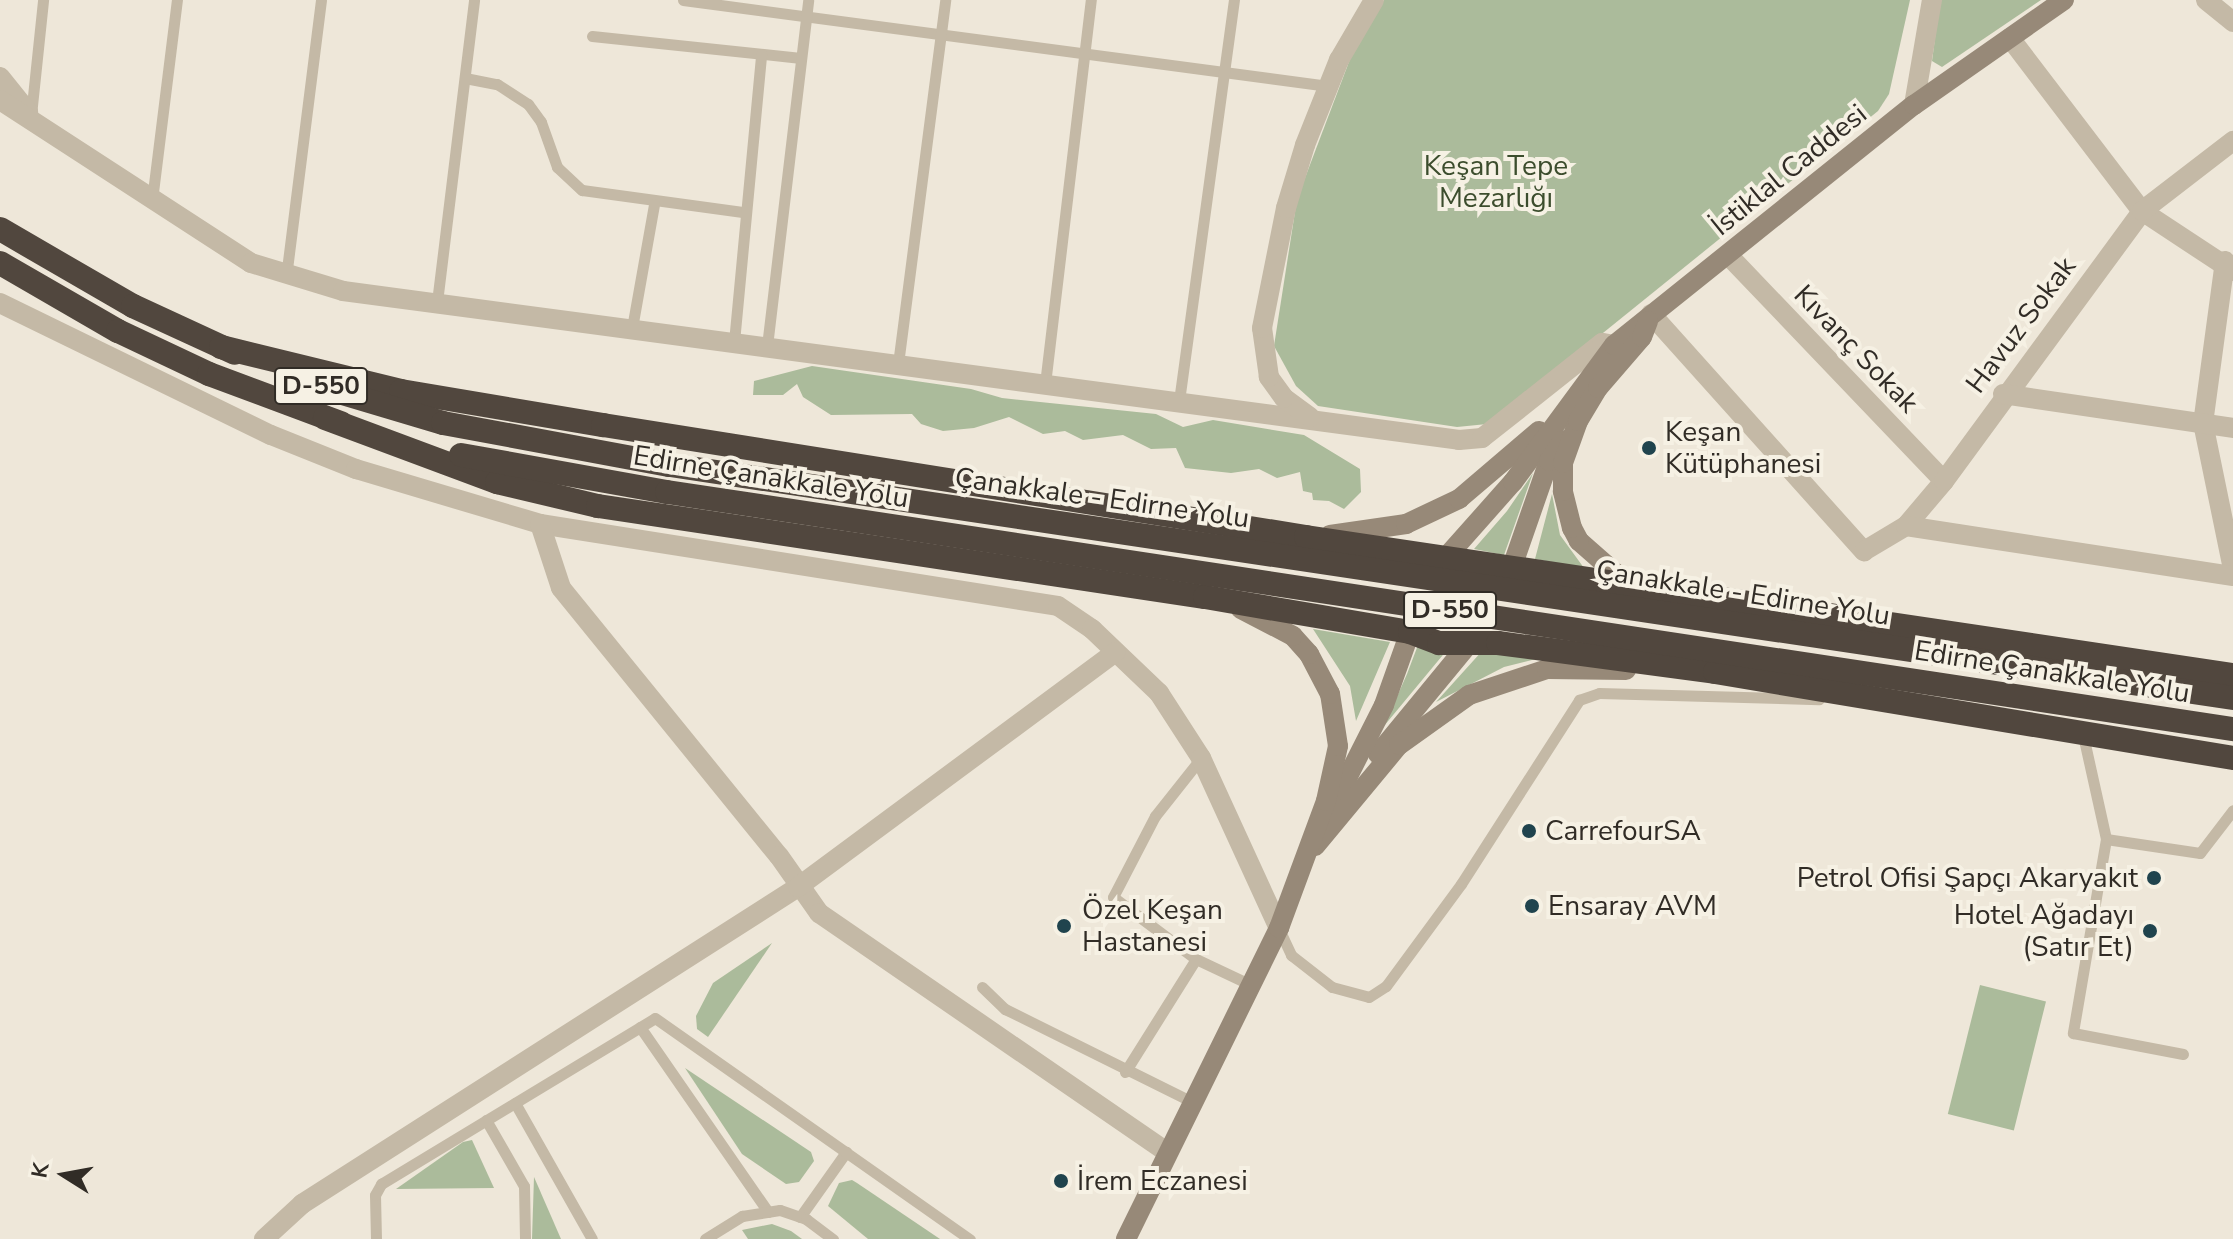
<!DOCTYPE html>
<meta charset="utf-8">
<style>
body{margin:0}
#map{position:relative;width:2233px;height:1239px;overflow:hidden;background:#eee7d9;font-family:"Nunito Sans",sans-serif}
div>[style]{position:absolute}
.green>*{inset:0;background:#abbb9b;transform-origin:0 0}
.lane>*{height:11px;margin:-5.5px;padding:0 5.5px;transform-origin:5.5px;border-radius:5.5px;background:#c4b9a6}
.street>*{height:20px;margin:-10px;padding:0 10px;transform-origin:10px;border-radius:10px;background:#c4b9a6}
.secondary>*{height:20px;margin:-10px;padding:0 10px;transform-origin:10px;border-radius:10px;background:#978978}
.highway>*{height:24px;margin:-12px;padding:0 12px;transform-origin:12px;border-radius:12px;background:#51473e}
.highway-bridge>*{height:24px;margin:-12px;padding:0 12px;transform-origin:12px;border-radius:12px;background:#51473e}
.dots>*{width:22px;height:22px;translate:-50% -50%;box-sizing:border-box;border:4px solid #f6f1e4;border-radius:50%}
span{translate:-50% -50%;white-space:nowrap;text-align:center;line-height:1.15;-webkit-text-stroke:8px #f6f1e4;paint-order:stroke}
.shield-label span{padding:2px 6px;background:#f6f1e4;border:2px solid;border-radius:6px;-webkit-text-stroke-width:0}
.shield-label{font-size:26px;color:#312c26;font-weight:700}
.park-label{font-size:28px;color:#3c4d2d}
.street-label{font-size:28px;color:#312c26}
.poi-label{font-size:28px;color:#312c26}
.left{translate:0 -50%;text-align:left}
.right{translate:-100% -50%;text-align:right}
.north{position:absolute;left:24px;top:1135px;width:80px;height:80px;-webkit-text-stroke:6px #f6f1e4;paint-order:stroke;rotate:281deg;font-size:22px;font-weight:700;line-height:32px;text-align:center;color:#312c26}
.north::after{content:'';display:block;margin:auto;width:28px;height:36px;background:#312c26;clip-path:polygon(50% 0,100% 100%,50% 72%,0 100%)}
</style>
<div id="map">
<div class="green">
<div style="clip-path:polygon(1384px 0,1910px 0,1889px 94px,1878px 111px,1510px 408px,1487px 424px,1457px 427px,1318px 406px,1296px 386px,1274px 346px,1297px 199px,1355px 46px)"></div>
<div style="clip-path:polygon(1940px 0,2041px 0,1942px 67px,1932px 61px)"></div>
<div style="clip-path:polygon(812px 366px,971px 389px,1002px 398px,1156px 414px,1183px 427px,1213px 420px,1304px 435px,1360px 469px,1361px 492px,1344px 509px,1329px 501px,1313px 500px,1312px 493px,1303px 491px,1300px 472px,1277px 478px,1259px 469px,1231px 473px,1185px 468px,1176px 448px,1151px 449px,1123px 435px,1083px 440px,1065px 431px,1043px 434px,1009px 417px,974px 428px,943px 431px,921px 424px,912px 414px,831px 415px,803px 397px,797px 384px,783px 395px,753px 395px,754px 381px)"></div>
<div style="clip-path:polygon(1533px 473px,1504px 555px,1474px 549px,1507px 511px)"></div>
<div style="clip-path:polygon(1552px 494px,1560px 535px,1584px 568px,1535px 559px)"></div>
<div style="clip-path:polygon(1313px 629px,1390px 642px,1356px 721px,1350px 686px)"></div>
<div style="clip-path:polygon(1418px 645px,1447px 650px,1384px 726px,1407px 674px)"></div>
<div style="clip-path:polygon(1483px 650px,1536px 659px,1504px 667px,1436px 702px)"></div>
<div style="clip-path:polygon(772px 943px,708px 1037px,697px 1029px,696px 1016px,713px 983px)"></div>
<div style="left:1980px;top:985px;width:68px;height:133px;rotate:14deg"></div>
<div style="clip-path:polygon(685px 1068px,811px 1152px,814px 1161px,799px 1182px,786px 1184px,742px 1154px)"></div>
<div style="clip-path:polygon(472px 1140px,494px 1188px,396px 1189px,463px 1142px)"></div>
<div style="clip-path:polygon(534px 1177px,561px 1239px,532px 1239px)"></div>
<div style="clip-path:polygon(852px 1180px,857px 1183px,940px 1239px,868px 1239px,828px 1206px,839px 1183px)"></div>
<div style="clip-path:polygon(772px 1224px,791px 1231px,802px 1239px,748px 1239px,742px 1230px)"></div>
</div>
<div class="lane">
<div style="left:683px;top:0;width:651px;rotate:7.59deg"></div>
<div style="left:592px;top:36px;width:210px;rotate:6deg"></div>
<div style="left:465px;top:78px;width:33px;rotate:11deg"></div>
<div style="left:497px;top:84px;width:37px;rotate:33deg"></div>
<div style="left:528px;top:104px;width:22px;rotate:54deg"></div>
<div style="left:541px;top:122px;width:48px;rotate:70.4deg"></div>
<div style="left:557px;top:167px;width:34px;rotate:43deg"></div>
<div style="left:582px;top:190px;width:162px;rotate:7.8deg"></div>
<div style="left:31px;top:115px;width:116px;rotate:-84deg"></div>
<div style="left:152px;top:200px;width:202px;rotate:-82.9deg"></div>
<div style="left:286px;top:277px;width:279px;rotate:-82.8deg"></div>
<div style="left:437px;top:302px;width:304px;rotate:-83deg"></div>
<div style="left:632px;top:328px;width:126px;rotate:-79.9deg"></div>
<div style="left:734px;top:342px;width:289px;rotate:-84.6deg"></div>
<div style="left:767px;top:346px;width:348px;rotate:-83.2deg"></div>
<div style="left:898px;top:364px;width:367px;rotate:-82.6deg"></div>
<div style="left:1045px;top:384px;width:387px;rotate:-83.2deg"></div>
<div style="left:1179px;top:401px;width:405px;rotate:-82.2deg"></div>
<div style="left:2083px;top:735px;width:107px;rotate:77.5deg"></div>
<div style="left:2106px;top:839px;width:95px;rotate:8.5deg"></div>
<div style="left:2200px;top:853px;width:54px;rotate:-52.5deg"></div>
<div style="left:1201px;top:758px;width:74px;rotate:128.4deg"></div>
<div style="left:1155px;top:816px;width:91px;rotate:117.4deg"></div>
<div style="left:1113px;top:897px;width:104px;rotate:36.8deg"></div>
<div style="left:1196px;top:959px;width:61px;rotate:25.3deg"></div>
<div style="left:2106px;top:839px;width:197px;rotate:99.7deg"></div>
<div style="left:2073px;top:1033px;width:112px;rotate:10.8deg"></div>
<div style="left:1279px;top:929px;width:29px;rotate:65deg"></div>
<div style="left:1291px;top:955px;width:52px;rotate:38deg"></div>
<div style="left:1332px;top:987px;width:38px;rotate:15deg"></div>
<div style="left:1369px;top:997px;width:20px;rotate:-33deg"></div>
<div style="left:1386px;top:986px;width:127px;rotate:-53.7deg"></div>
<div style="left:1461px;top:884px;width:219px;rotate:-57.3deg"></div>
<div style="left:1579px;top:700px;width:21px;rotate:-19deg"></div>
<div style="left:1599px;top:693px;width:220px;rotate:1.6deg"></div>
<div style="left:982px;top:987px;width:32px;rotate:44deg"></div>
<div style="left:1005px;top:1009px;width:209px;rotate:26.4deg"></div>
<div style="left:640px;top:1027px;width:225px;rotate:55.3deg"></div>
<div style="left:1125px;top:1072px;width:133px;rotate:-57.9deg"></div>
<div style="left:515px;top:1103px;width:156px;rotate:60.5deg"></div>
<div style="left:486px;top:1120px;width:76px;rotate:60.1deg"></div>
<div style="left:524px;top:1186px;width:53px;rotate:88.9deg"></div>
<div style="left:800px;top:1217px;width:80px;rotate:-54.7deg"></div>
<div style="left:376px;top:1239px;width:44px;rotate:-91.3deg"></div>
<div style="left:375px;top:1195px;width:13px;rotate:-61deg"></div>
<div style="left:381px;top:1184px;width:320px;rotate:-31.2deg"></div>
<div style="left:655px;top:1018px;width:385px;rotate:35.1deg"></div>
<div style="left:705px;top:1239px;width:44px;rotate:-31.9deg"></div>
<div style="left:742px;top:1216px;width:38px;rotate:-9deg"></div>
<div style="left:780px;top:1210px;width:28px;rotate:19deg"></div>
<div style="left:806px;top:1219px;width:34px;rotate:37deg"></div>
</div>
<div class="street">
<div style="left:2206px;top:0;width:35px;rotate:39deg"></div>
<div style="left:2010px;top:38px;width:218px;rotate:52.7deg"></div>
<div style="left:2142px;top:211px;width:109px;rotate:33.4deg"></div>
<div style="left:0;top:77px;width:45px;rotate:51.3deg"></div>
<div style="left:0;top:100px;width:299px;rotate:33deg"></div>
<div style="left:251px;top:263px;width:96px;rotate:16.9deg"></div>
<div style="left:343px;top:291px;width:1126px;rotate:7.6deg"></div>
<div style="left:1459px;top:440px;width:23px;rotate:-5deg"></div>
<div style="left:1482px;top:438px;width:153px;rotate:-38.4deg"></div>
<div style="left:1602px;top:343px;width:12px;rotate:9deg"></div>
<div style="left:1914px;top:105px;width:107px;rotate:-80.3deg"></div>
<div style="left:1729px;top:256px;width:311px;rotate:46.3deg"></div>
<div style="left:2225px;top:261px;width:163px;rotate:97.7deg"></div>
<div style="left:2203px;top:423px;width:149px;rotate:78.4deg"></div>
<div style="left:0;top:303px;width:301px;rotate:26deg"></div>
<div style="left:271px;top:435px;width:92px;rotate:21.8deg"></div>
<div style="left:356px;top:469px;width:192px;rotate:16.6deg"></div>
<div style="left:540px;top:524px;width:524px;rotate:9deg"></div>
<div style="left:1058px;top:606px;width:41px;rotate:34.1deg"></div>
<div style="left:1092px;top:629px;width:93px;rotate:43.7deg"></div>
<div style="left:1159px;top:693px;width:77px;rotate:57.1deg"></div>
<div style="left:1201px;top:758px;width:187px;rotate:65.4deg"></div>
<div style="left:1651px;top:314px;width:319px;rotate:48.1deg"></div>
<div style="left:1864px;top:551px;width:49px;rotate:-30.8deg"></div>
<div style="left:1906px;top:526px;width:59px;rotate:-49.8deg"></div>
<div style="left:1944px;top:481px;width:335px;rotate:-53.7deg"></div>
<div style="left:2142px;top:211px;width:115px;rotate:-37.6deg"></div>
<div style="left:2003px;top:394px;width:232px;rotate:8.4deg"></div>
<div style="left:1310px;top:417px;width:32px;rotate:-144deg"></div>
<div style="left:1284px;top:398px;width:26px;rotate:-126deg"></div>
<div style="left:1269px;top:377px;width:49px;rotate:-98.1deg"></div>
<div style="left:1262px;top:328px;width:122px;rotate:-78.7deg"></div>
<div style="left:1286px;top:208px;width:66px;rotate:-73.2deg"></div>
<div style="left:1305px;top:145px;width:92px;rotate:-68.2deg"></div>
<div style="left:1339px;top:60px;width:69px;rotate:-59.7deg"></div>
<div style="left:540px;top:524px;width:67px;rotate:71.8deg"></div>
<div style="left:561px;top:588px;width:345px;rotate:50.9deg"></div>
<div style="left:779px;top:856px;width:70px;rotate:54.9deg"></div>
<div style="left:819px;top:913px;width:422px;rotate:34.5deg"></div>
<div style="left:1906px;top:526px;width:331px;rotate:8.7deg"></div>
<div style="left:264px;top:1239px;width:52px;rotate:-42.6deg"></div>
<div style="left:302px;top:1204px;width:589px;rotate:-32.58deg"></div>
<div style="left:798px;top:887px;width:395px;rotate:-36.5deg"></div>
</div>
<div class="secondary">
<div style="left:1330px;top:535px;width:77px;rotate:-8.2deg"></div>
<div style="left:1406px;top:524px;width:59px;rotate:-25.3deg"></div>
<div style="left:1459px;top:499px;width:105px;rotate:-40.4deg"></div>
<div style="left:1449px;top:554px;width:96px;rotate:-48.4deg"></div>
<div style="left:1513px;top:482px;width:170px;rotate:-53.6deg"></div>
<div style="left:1614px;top:345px;width:384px;rotate:-38.7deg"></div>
<div style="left:1914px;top:105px;width:183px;rotate:-35deg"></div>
<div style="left:1512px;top:567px;width:112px;rotate:-70.8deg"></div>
<div style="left:1549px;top:461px;width:25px;rotate:-56deg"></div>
<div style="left:1629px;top:585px;width:67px;rotate:-138.7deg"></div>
<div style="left:1579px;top:541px;width:15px;rotate:-118deg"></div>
<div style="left:1572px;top:528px;width:38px;rotate:-104deg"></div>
<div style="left:1563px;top:491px;width:28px;rotate:-90deg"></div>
<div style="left:1563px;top:463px;width:45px;rotate:-70.3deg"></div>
<div style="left:1578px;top:421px;width:39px;rotate:-59deg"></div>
<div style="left:1598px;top:388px;width:67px;rotate:-49.2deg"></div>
<div style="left:1642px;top:337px;width:17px;rotate:-69deg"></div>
<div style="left:1378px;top:754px;width:140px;rotate:-50.5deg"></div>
<div style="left:1333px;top:806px;width:113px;rotate:-63.2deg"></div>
<div style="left:1384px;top:705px;width:77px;rotate:-70.4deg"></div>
<div style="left:1315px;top:846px;width:131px;rotate:-50.3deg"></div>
<div style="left:1399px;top:745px;width:86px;rotate:-35.5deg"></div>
<div style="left:1469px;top:695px;width:82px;rotate:-18.4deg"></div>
<div style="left:1547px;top:669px;width:79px;rotate:0.7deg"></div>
<div style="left:1126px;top:1239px;width:347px;rotate:-63.8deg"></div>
<div style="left:1279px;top:928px;width:135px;rotate:-69.7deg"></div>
<div style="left:1326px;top:801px;width:56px;rotate:-77.7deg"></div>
<div style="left:1338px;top:746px;width:53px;rotate:-98.7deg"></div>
<div style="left:1330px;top:694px;width:45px;rotate:-117.7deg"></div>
<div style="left:1309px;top:654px;width:24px;rotate:-132deg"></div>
<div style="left:1293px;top:636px;width:59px;rotate:-152.6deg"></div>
</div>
<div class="highway">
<div style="left:0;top:229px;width:154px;rotate:30.1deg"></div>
<div style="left:133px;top:306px;width:112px;rotate:24.7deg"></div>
<div style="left:0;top:263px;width:136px;rotate:30deg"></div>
<div style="left:118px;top:331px;width:101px;rotate:25.3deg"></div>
<div style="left:209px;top:374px;width:141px;rotate:20.4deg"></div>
<div style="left:221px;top:347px;width:185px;rotate:13.7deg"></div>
<div style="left:401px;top:391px;width:205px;rotate:9.6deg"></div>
<div style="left:603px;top:425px;width:712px;rotate:9.05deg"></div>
<div style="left:1306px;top:537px;width:937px;rotate:8.47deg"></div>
<div style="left:329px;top:389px;width:119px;rotate:16.6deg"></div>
<div style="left:443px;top:423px;width:231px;rotate:10.5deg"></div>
<div style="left:325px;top:418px;width:184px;rotate:20.4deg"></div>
<div style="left:497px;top:482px;width:104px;rotate:13.4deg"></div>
<div style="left:598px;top:506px;width:614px;rotate:8.53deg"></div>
<div style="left:1205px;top:597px;width:208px;rotate:9.7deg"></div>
<div style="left:1410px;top:632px;width:31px;rotate:21deg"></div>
<div style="left:1439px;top:643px;width:59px"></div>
<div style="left:1498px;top:643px;width:219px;rotate:7.6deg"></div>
<div style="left:1715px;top:672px;width:525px;rotate:9.43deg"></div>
<div style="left:461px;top:455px;width:209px;rotate:10.2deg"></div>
</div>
<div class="highway-bridge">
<div style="left:670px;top:465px;width:1580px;rotate:8.48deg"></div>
<div style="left:667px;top:492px;width:1584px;rotate:8.61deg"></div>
</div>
<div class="dots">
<div style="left:1649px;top:448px;background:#20444e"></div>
<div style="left:1529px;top:831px;background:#20444e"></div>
<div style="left:2154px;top:878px;background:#20444e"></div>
<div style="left:1532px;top:906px;background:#20444e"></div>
<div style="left:1064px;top:926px;background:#20444e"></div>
<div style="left:2150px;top:931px;background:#20444e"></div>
<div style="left:1061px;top:1181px;background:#20444e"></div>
</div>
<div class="shield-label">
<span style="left:321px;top:386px">D-550</span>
<span style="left:1450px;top:610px">D-550</span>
</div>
<div class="park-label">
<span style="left:1496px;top:182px">Keşan Tepe<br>Mezarlığı</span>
</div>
<div class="street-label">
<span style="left:1789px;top:170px;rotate:-39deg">İstiklal Caddesi</span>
<span style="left:2021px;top:325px;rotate:-53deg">Havuz Sokak</span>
<span style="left:1856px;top:349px;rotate:46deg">Kıvanç Sokak</span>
<span style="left:771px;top:477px;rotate:9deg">Edirne Çanakkale Yolu</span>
<span style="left:1102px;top:498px;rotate:8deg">Çanakkale - Edirne Yolu</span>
<span style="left:1743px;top:593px;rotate:9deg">Çanakkale - Edirne Yolu</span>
<span style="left:2052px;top:672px;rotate:9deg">Edirne Çanakkale Yolu</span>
</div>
<div class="poi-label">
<span class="left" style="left:1665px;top:448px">Keşan<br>Kütüphanesi</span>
<span class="left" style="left:1545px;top:831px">CarrefourSA</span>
<span class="right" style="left:2138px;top:878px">Petrol Ofisi Şapçı Akaryakıt</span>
<span class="left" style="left:1548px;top:906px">Ensaray AVM</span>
<span class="left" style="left:1082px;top:926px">Özel Keşan<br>Hastanesi</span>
<span class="right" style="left:2134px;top:931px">Hotel Ağadayı<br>(Satır Et)</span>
<span class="left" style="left:1077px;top:1181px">İrem Eczanesi</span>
</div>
<div class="north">K</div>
</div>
